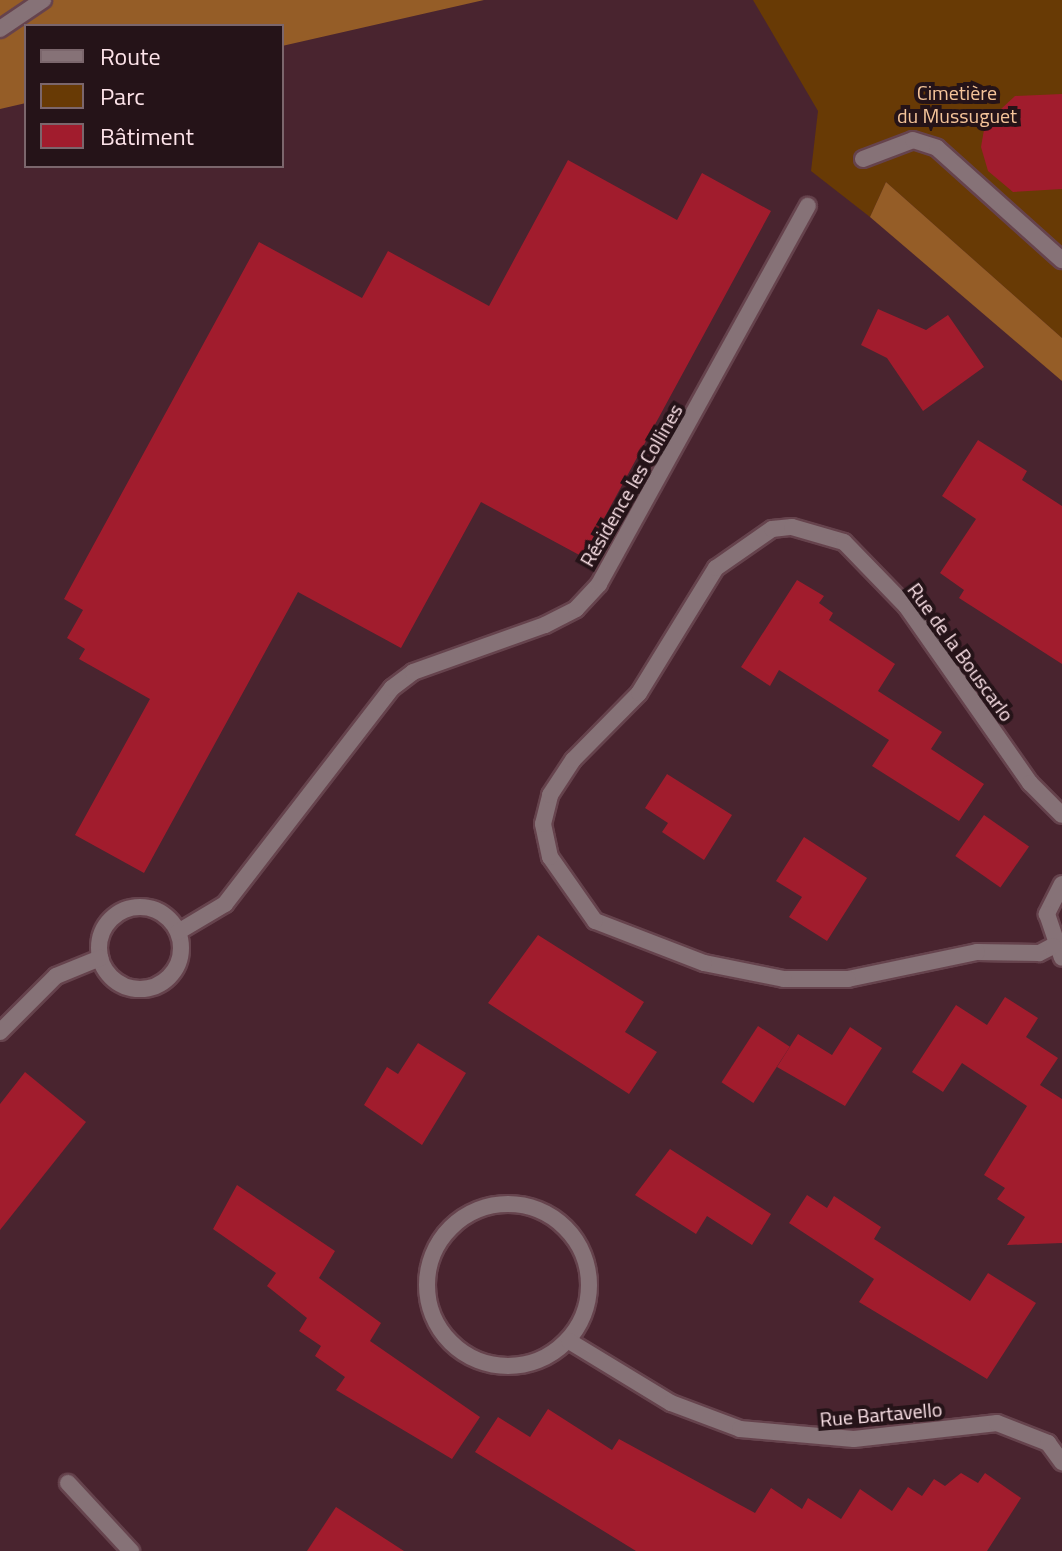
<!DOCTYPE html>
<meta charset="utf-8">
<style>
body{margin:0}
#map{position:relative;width:1062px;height:1551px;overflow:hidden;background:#49242f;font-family:"Titillium Web",sans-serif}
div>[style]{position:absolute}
.green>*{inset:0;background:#683a05}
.forest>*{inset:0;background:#955d27}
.building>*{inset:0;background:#a11c2d;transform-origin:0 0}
.roads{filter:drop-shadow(2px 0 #66434d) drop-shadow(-2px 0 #66434d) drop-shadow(0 2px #66434d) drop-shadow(0 -2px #66434d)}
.lane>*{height:16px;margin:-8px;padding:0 8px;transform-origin:8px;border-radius:8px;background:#867277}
.street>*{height:16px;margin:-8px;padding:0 8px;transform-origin:8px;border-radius:8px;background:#867277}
.street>.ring{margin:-8px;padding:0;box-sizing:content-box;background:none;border:16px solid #867277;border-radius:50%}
span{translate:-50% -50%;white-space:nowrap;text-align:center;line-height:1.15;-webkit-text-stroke:8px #251318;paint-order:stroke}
.park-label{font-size:20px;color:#f5c49a}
.street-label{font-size:20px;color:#fde3e9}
.legend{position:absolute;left:24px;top:24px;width:260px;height:144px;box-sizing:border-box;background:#251318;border:2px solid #7b666c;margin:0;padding:10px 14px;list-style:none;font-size:24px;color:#fde3e9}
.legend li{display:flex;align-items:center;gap:16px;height:40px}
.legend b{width:40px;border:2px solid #7b666c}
</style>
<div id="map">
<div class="green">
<div style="clip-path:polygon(753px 0,1062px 0,1062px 338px,886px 182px,870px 217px,811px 171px,818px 111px)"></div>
</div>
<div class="forest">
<div style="clip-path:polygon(0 0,484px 0,282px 46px,282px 26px,26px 26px,26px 103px,0 109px)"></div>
<div style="clip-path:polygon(886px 182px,1062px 338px,1062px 381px,870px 217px)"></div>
</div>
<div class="building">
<div style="clip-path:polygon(1062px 94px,1062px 189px,1013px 192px,988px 171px,981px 147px,985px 124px,1015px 96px)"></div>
<div style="clip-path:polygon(568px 160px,677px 220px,702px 173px,771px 211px,583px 557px,481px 502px,401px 648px,298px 592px,144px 873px,75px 835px,150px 699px,79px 659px,85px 649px,67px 638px,83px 610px,64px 599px,259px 242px,362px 298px,388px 251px,489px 306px)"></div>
<div style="clip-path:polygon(878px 309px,926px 330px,948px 315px,984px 367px,923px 411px,887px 358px,861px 345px)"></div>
<div style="clip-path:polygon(978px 440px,1027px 471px,1022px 480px,1062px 506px,1062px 664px,959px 598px,964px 590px,940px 573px,976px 519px,942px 496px)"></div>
<div style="clip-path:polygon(797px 580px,824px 596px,819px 603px,833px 613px,829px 620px,895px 664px,878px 691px,942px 732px,931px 749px,984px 784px,959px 821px,872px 766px,889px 740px,779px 670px,770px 686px,741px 667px)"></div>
<div style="clip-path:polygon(667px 774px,732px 815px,704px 860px,662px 832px,668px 823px,645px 808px)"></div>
<div style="left:984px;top:815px;width:55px;height:50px;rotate:35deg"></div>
<div style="clip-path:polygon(804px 837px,867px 878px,827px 941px,789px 917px,802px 897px,776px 881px)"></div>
<div style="clip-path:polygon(538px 935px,644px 1002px,625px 1032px,657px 1052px,629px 1094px,488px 1003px)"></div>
<div style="clip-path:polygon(1005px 997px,1038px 1018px,1026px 1037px,1058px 1058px,1040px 1085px,1062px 1099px,1062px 1243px,1007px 1245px,1025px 1217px,997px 1199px,1005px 1188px,984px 1175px,1027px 1106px,962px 1063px,943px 1092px,912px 1072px,956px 1005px,987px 1025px)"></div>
<div style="left:758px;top:1026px;width:38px;height:67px;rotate:33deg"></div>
<div style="clip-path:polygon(850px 1027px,882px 1048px,845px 1106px,777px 1067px,798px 1034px,832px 1055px)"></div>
<div style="clip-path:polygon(418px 1043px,466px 1073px,422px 1145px,364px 1105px,387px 1067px,398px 1074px)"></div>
<div style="clip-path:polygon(25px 1072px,86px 1122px,0 1230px,0 1104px)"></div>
<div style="clip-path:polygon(670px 1149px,771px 1214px,752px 1245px,707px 1216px,696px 1234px,635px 1195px)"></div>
<div style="clip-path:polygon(237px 1185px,335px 1251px,319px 1278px,381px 1323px,370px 1341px,480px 1417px,452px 1459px,336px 1390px,345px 1377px,315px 1356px,321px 1346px,299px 1331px,307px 1318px,267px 1286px,276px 1273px,213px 1229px)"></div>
<div style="clip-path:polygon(807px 1195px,827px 1208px,834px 1196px,881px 1227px,874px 1239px,970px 1301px,988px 1273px,1036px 1303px,987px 1379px,859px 1302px,874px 1279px,789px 1223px)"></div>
<div style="clip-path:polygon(548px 1409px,612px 1450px,619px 1439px,755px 1513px,771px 1488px,802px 1509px,808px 1498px,841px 1519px,860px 1489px,892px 1511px,908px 1487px,922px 1496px,934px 1479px,945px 1486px,961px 1473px,978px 1483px,985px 1473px,1021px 1498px,987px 1551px,636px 1551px,475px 1452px,498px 1417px,530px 1437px)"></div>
<div style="clip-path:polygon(336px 1507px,404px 1551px,307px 1551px)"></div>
</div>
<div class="roads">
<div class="lane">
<div style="left:863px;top:159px;width:53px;rotate:-20.8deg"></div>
<div style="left:913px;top:140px;width:25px;rotate:18deg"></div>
<div style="left:937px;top:148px;width:168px;rotate:41.9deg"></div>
</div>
<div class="street">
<div style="left:0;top:29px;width:52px;rotate:-34deg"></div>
<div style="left:1062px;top:884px;width:34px;rotate:117deg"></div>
<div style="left:1047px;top:914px;width:46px;rotate:71.2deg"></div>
<div class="ring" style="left:99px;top:907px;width:66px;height:66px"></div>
<div style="left:178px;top:932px;width:55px;rotate:-30.8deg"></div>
<div style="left:225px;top:904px;width:273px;rotate:-52.3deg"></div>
<div style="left:392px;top:688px;width:26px;rotate:-37deg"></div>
<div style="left:413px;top:672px;width:140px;rotate:-19.6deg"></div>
<div style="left:545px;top:625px;width:35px;rotate:-27deg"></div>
<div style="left:576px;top:609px;width:34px;rotate:-47deg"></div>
<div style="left:599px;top:584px;width:432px;rotate:-61.1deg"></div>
<div style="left:1053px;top:946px;width:16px;rotate:153deg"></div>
<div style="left:1039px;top:953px;width:62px;rotate:-179.1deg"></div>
<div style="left:977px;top:952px;width:132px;rotate:168.2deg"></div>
<div style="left:848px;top:979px;width:64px;rotate:180deg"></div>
<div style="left:784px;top:979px;width:82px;rotate:-168.7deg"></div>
<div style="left:704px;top:963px;width:117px;rotate:-158.9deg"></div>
<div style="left:595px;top:921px;width:78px;rotate:-125.1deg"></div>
<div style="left:550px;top:857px;width:34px;rotate:-102deg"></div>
<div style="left:543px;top:824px;width:30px;rotate:-76deg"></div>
<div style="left:550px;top:795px;width:42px;rotate:-56.7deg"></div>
<div style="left:573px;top:760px;width:94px;rotate:-45.4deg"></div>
<div style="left:639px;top:693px;width:147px;rotate:-58.4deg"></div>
<div style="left:716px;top:568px;width:68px;rotate:-34.9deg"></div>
<div style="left:772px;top:529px;width:20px;rotate:-6deg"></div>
<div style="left:792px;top:527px;width:54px;rotate:16.1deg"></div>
<div style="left:844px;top:542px;width:89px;rotate:45.9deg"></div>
<div style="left:906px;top:606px;width:216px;rotate:55deg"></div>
<div style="left:1030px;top:783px;width:45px;rotate:45deg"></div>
<div style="left:0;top:1032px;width:79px;rotate:-45deg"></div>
<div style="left:56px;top:976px;width:48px;rotate:-22.2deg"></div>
<div class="ring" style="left:427px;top:1204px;width:146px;height:146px"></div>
<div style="left:569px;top:1341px;width:119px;rotate:31.3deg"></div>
<div style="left:671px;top:1403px;width:74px;rotate:20.6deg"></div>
<div style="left:740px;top:1429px;width:114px;rotate:5deg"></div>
<div style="left:854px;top:1439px;width:144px;rotate:-6.4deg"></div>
<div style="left:997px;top:1423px;width:55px;rotate:21.4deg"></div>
<div style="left:1048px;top:1443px;width:24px;rotate:54deg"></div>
<div style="left:68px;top:1483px;width:93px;rotate:47.2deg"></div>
</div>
</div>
<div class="park-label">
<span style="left:957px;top:104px">Cimetière<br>du Mussuguet</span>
</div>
<div class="street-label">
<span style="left:631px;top:485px;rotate:-60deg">Résidence les Collines</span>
<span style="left:961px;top:652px;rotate:54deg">Rue de la Bouscarlo</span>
<span style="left:881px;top:1414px;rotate:-5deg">Rue Bartavello</span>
</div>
<ul class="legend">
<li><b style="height:10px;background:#867277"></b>Route</li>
<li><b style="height:22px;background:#683a05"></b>Parc</li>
<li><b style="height:22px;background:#a11c2d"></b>Bâtiment</li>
</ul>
</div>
